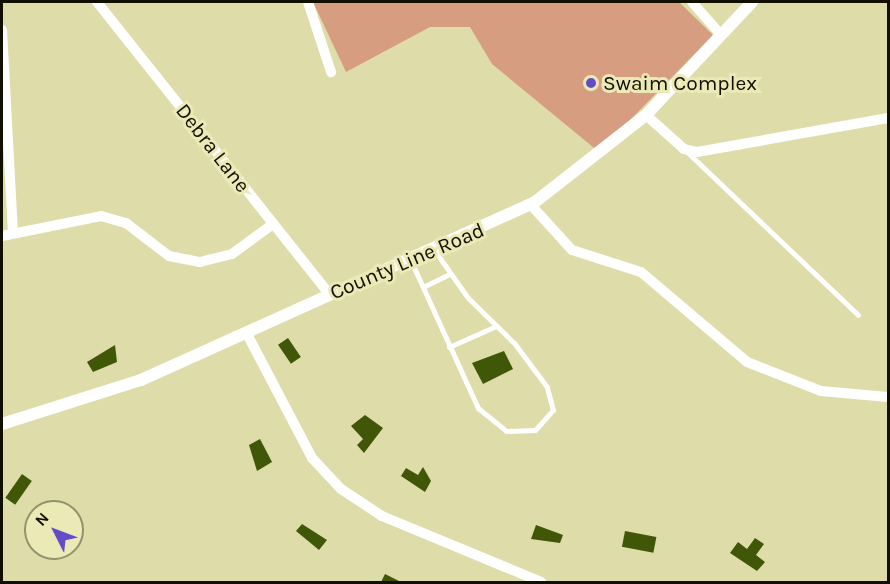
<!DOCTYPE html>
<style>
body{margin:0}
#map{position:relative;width:890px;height:584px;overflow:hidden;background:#dedca9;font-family:Karla,sans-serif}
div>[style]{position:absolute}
.green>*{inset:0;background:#d79d81}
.building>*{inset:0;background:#3f5707;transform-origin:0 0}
.service>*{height:5px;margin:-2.5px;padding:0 2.5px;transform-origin:2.5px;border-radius:2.5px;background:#fff}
.minor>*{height:10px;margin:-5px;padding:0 5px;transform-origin:5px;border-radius:5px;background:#fff}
.tertiary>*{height:12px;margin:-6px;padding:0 6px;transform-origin:6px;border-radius:6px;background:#fff}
.dots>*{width:16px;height:16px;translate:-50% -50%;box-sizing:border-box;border:3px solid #ebe9b5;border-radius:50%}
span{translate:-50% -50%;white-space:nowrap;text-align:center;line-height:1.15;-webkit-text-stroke:6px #ebe9b5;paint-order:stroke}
.poi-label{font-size:21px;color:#100f00}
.left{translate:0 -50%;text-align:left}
.street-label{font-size:21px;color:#100f00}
.frame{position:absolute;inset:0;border:3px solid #100f00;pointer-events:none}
.north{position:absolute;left:24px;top:500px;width:60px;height:60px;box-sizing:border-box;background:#ebe9b5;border:2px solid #93926d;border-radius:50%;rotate:312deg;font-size:16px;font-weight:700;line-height:24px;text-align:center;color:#100f00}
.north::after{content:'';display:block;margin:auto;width:21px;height:27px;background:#624dc6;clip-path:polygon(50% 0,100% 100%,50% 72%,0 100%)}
</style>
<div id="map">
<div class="green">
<div style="clip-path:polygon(313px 2px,679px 2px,713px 35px,599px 152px,492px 64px,470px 27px,430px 27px,346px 72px)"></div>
</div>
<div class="building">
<div style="left:288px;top:338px;width:23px;height:12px;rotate:56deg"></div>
<div style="clip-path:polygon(115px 345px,117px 362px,93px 372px,87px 362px)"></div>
<div style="clip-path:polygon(504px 351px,513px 369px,483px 384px,472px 363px)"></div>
<div style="clip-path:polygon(365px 415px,383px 428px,364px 453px,357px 445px,363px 439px,351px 426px)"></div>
<div style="clip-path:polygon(260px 439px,272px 462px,257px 471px,249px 445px)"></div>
<div style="clip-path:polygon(423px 467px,431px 481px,425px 492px,401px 476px,406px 468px,418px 475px)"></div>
<div style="left:22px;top:474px;width:12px;height:29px;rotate:35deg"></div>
<div style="clip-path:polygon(302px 524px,327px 540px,319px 550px,296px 531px)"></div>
<div style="clip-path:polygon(536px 525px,563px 535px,560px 543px,531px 539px)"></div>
<div style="left:625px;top:531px;width:32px;height:16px;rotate:11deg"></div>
<div style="clip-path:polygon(755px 538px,764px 544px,756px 555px,765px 562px,757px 571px,730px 553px,738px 542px,747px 549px)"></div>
<div style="clip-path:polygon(385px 574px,401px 582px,381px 582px)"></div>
</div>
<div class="service">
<div style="left:685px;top:150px;width:239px;rotate:43.6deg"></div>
<div style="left:411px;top:261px;width:162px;rotate:65.5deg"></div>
<div style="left:478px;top:408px;width:36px;rotate:39deg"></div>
<div style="left:506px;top:431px;width:29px;rotate:-2deg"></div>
<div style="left:535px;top:430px;width:27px;rotate:-48deg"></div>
<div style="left:553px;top:410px;width:24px;rotate:-105deg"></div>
<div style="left:547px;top:387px;width:54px;rotate:-126.7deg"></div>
<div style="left:515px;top:344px;width:66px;rotate:-135.6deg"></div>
<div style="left:468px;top:298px;width:57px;rotate:-125.1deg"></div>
<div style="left:423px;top:287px;width:30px;rotate:-26deg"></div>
<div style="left:449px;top:347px;width:51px;rotate:-24.1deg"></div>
</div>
<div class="minor">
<div style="left:97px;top:2px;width:373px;rotate:51.5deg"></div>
<div style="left:308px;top:2px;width:74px;rotate:71.8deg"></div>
<div style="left:692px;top:2px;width:44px;rotate:48.7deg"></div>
<div style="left:2px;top:30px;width:203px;rotate:86.9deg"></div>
<div style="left:646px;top:115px;width:51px;rotate:41.8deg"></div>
<div style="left:684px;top:149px;width:13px;rotate:13deg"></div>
<div style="left:697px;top:152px;width:194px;rotate:-10.1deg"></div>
<div style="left:531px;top:205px;width:61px;rotate:47.7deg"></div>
<div style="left:572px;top:250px;width:72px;rotate:17.7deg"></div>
<div style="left:641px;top:272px;width:139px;rotate:40.3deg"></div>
<div style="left:747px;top:362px;width:79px;rotate:21.4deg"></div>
<div style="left:821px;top:391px;width:67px;rotate:5.1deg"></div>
<div style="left:2px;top:236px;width:101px;rotate:-11.4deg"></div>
<div style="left:101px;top:216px;width:26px;rotate:16deg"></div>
<div style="left:126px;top:223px;width:54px;rotate:37.5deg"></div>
<div style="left:169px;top:256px;width:32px;rotate:11deg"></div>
<div style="left:200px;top:262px;width:33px;rotate:-14deg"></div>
<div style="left:232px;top:254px;width:51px;rotate:-36.2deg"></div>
<div style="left:247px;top:334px;width:140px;rotate:62.3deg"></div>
<div style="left:312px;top:458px;width:42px;rotate:46.9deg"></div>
<div style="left:341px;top:489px;width:49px;rotate:33.4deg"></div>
<div style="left:382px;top:516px;width:172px;rotate:22.5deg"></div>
</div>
<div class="tertiary">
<div style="left:2px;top:424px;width:146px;rotate:-17.6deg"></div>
<div style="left:141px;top:380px;width:432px;rotate:-24.3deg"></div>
<div style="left:535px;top:202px;width:141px;rotate:-38.1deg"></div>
<div style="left:646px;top:115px;width:155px;rotate:-46.8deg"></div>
</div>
<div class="dots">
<div style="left:591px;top:83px;background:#624dc6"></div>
</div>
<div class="poi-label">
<span class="left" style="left:603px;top:83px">Swaim Complex</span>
</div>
<div class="street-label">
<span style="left:213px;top:148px;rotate:52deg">Debra Lane</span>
<span style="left:407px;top:261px;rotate:-23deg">County Line Road</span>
</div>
<div class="frame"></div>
<div class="north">N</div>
</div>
